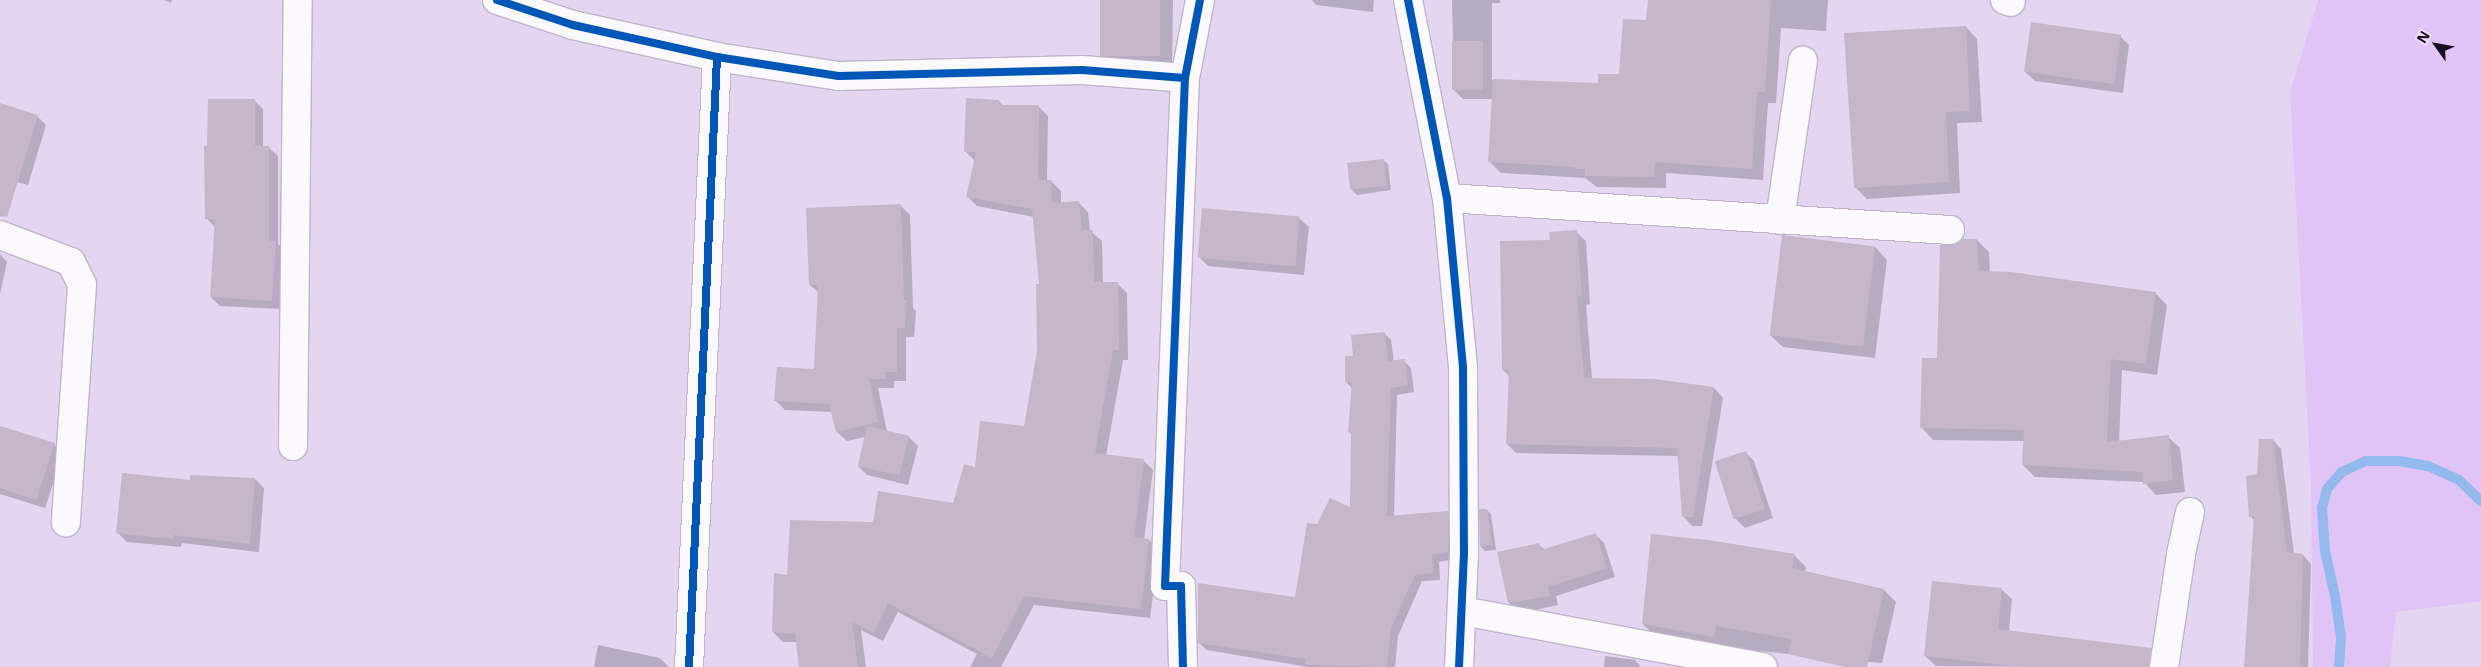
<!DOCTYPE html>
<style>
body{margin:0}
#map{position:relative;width:2481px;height:667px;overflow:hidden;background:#e4d6f0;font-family:"Noto Sans",sans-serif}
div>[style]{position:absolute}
.green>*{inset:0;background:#e1c4f7}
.shadow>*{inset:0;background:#0003}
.stream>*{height:10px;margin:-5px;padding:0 5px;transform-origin:5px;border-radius:5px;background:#94b9ec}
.building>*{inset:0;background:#c6b6cb;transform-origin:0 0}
.roads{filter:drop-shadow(1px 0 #c0b3ca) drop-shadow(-1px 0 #c0b3ca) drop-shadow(0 1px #c0b3ca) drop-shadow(0 -1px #c0b3ca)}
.minor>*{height:28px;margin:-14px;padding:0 14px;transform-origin:14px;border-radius:14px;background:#fbf9fd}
.cycleway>*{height:8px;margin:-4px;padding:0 4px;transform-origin:4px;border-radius:4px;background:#0057b8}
span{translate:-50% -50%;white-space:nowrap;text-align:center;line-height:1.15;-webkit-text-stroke:5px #eedbfe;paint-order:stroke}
.north{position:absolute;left:2411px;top:20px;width:50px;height:50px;-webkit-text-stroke:4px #eedbfe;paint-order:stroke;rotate:302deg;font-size:14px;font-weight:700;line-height:20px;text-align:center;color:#190d22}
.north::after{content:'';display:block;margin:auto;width:18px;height:22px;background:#190d22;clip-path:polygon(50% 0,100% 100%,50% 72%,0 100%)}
</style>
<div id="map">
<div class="green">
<div style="clip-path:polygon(2318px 0,2481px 0,2481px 601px,2396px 612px,2390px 667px,2313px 667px,2311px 484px,2290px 92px)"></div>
</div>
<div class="shadow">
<div style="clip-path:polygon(164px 0,172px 0,171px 3px)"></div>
<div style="clip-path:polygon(1101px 0,1173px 0,1172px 73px,1113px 68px,1100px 55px)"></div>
<div style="clip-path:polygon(1312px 0,1374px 0,1373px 12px,1316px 5px)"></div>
<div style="clip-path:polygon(1452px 0,1500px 0,1500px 3px,1492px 3px,1492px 80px,1599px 85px,1620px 75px,1648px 21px,1649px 0,1828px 0,1826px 31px,1781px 28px,1776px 103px,1768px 103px,1763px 180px,1666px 173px,1666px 188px,1597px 187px,1585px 178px,1501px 173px,1489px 161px,1493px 99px,1463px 99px,1454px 90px)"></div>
<div style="clip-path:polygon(1966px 27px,1977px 39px,1982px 122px,1957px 123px,1960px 193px,1867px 199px,1855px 187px)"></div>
<div style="clip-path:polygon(2120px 36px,2129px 45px,2123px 93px,2035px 81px,2025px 72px)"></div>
<div style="clip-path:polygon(254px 100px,263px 109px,263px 147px,268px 147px,278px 156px,278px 244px,285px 252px,281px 309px,220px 306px,211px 297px,216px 228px,207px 219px)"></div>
<div style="clip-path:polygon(999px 101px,1004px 107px,1038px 106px,1048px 116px,1047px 181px,1051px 181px,1061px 191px,1061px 203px,1078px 202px,1088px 212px,1090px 231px,1102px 241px,1103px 283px,1117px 283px,1127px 293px,1128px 360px,1123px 360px,1106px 456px,1143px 460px,1153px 470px,1144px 540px,1149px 540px,1159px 550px,1150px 618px,1034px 605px,1001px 667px,970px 667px,977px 654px,898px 612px,883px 641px,861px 630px,866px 667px,800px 667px,797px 642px,783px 642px,773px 632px,788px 577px,874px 524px,954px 504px,977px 469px,1025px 427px,1038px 351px,1041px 285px,1034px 217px,977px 206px,968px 197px,975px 161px,965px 151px)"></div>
<div style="clip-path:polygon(0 104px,37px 116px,46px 125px,28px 185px,0 177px)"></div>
<div style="clip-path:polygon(1383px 160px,1388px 164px,1391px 190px,1357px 195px,1352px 190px)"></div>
<div style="clip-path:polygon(900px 205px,910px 215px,913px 308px,916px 311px,914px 337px,906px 337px,906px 381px,894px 381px,894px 388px,878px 388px,887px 432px,909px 437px,918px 446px,908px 485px,867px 475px,858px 466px,865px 437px,847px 441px,837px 432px,833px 412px,785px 410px,775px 400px,815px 370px,819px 293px,810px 285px)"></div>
<div style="clip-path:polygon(1299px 218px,1309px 227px,1304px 275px,1208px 266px,1199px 257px)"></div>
<div style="clip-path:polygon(1576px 232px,1586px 241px,1590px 304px,1586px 305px,1592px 379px,1714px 388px,1723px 398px,1702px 526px,1692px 526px,1683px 516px,1679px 456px,1516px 453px,1507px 444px,1510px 377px,1503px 370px,1551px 241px)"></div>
<div style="clip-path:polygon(1977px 240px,1989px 252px,1990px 273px,2155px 293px,2167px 305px,2157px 375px,2122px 370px,2119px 442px,2168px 437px,2180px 448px,2185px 492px,2156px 495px,2144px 482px,2035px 477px,2023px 465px,2025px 441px,1933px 440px,1922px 428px,1938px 360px,1957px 245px)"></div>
<div style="clip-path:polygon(1875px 247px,1887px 260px,1875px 358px,1783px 347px,1770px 335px)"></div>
<div style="clip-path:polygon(0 254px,7px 262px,0 294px)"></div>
<div style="clip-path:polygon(1384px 333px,1391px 340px,1394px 362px,1404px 361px,1411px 368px,1414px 392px,1397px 395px,1394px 517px,1448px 513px,1455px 520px,1455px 559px,1439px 562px,1440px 580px,1422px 581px,1398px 636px,1395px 667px,1308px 667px,1207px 650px,1199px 643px,1199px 585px,1296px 598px,1318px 526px,1351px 509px,1352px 435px,1349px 432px,1352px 388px,1346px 382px,1354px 357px)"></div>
<div style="clip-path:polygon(0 427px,54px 444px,63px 454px,45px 508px,0 494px)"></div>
<div style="clip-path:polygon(2273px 440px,2281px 449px,2294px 554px,2303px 555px,2311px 564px,2308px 667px,2245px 667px,2255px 521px,2250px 516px,2258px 475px)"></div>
<div style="clip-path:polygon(1745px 452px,1754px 461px,1773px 518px,1745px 528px,1736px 519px,1716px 462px)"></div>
<div style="clip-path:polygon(255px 479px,264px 488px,259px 552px,182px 543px,181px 547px,127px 542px,117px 532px,192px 481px)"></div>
<div style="clip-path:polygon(1487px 510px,1491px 514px,1496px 550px,1485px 551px,1481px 547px)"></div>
<div style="clip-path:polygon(1595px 534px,1604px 543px,1615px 577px,1556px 596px,1558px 605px,1521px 613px,1509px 603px,1539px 545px,1545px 550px)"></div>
<div style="clip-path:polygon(1794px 555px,1806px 567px,1805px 572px,1884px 590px,1896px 602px,1882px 663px,1748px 650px,1748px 652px,1655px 636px,1643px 624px)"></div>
<div style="clip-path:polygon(2001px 589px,2012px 599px,2009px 631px,2124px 667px,1936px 666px,1925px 656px)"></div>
<div style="clip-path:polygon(598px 645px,660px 658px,669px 667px,594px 667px)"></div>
<div style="clip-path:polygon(1605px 656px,1635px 660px,1641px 667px,1604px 667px)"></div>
</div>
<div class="stream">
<div style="left:2339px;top:667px;width:30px;rotate:-86deg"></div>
<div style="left:2341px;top:637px;width:41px;rotate:-98.3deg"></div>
<div style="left:2335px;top:596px;width:46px;rotate:-102.5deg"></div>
<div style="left:2325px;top:551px;width:43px;rotate:-94deg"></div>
<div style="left:2322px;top:508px;width:20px;rotate:-75deg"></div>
<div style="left:2327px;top:489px;width:23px;rotate:-49deg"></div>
<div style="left:2342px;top:472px;width:26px;rotate:-25deg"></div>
<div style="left:2366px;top:461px;width:33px"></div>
<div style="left:2399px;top:461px;width:29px;rotate:10deg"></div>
<div style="left:2428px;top:466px;width:34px;rotate:24deg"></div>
<div style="left:2459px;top:480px;width:30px;rotate:44deg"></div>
</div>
<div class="building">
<div style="left:1100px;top:0;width:60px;height:56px"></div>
<div style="clip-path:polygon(1648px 0,1771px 0,1765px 92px,1757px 92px,1752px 169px,1655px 162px,1654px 177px,1585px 176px,1585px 169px,1575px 169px,1575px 167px,1488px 162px,1493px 79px,1598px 83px,1598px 74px,1619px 74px,1623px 19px,1646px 20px)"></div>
<div style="left:2031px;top:22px;width:91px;height:50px;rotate:8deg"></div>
<div style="clip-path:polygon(1966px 26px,1970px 111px,1946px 112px,1949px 182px,1854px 188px,1844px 33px)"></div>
<div style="left:1483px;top:41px;width:49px;height:31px;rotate:90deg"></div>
<div style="clip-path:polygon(966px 98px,999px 100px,999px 105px,1039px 105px,1038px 180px,1051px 180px,1052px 203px,1079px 201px,1082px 230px,1093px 230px,1094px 282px,1118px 282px,1119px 350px,1113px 350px,1095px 453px,1144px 459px,1134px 537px,1149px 539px,1141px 609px,1024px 596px,992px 658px,888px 603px,874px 633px,852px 622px,858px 667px,799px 667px,795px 634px,772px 632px,774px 573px,787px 575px,790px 520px,873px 522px,878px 491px,953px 503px,964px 464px,975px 467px,980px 421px,1024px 426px,1037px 351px,1036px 284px,1039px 284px,1032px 209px,966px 197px,976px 152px,964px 152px)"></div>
<div style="clip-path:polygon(208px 99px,255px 99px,255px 146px,269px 146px,269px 241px,276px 241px,272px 301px,210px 297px,215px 219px,205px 219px,204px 146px,207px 146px)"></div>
<div style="clip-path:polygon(0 103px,38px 115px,7px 217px,0 216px)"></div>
<div style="left:1384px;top:159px;width:27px;height:37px;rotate:84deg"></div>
<div style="clip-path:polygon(901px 204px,904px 300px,907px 300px,905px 328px,897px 328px,897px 372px,885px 372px,885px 379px,869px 379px,878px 422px,836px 432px,829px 404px,774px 401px,777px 367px,814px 369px,818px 285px,809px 285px,806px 208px)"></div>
<div style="left:1202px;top:208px;width:98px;height:50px;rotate:5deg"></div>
<div style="clip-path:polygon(1577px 230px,1582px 296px,1577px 296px,1584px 378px,1655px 379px,1714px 387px,1693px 517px,1682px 517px,1677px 448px,1506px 444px,1509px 370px,1502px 370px,1500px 241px,1550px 240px,1549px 232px)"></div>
<div style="left:1782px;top:235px;width:94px;height:101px;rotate:7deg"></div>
<div style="clip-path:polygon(1963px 239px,1977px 239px,1979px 271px,2011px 272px,2156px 292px,2146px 364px,2111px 359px,2107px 442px,2169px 435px,2173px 480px,2143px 484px,2142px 472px,2022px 465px,2024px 430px,1920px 428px,1922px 358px,1937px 358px,1940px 245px,1956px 244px)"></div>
<div style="clip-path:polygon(1385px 332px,1388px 361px,1405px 359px,1408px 385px,1391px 388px,1387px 516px,1448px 511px,1448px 552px,1432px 555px,1433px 573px,1415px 575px,1391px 628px,1387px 667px,1305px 665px,1306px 659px,1198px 643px,1198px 583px,1295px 597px,1307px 523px,1317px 524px,1330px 498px,1350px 507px,1351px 433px,1348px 432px,1352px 382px,1345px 382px,1345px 356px,1353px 356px,1351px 335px)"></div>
<div style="clip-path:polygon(0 426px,55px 443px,36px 500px,0 488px)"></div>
<div style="left:867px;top:426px;width:43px;height:41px;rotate:13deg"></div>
<div style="clip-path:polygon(2259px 439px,2273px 439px,2287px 552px,2303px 554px,2300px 667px,2244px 667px,2254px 516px,2249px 517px,2246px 476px,2257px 474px)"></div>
<div style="left:1746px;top:451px;width:61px;height:33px;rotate:72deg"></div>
<div style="clip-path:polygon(122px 473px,190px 480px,190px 475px,255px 478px,250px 544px,173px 535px,173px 539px,116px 533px)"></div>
<div style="clip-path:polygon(1479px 509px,1487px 509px,1492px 545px,1480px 547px)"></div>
<div style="clip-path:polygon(1596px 533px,1607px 568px,1548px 587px,1550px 596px,1508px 603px,1497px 552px,1539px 543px,1541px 550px)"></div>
<div style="clip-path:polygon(1651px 534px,1708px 540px,1795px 554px,1792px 568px,1884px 589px,1867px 667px,1845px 667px,1788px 654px,1791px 639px,1716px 626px,1714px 637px,1642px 624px)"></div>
<div style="clip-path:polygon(1932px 581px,2002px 588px,1998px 629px,2151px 648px,2149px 667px,2022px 667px,1924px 656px)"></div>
</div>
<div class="roads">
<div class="minor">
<div style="left:497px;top:0;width:80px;rotate:18.2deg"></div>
<div style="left:573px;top:25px;width:148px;rotate:12.5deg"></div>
<div style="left:717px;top:57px;width:123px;rotate:8.9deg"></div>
<div style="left:839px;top:76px;width:243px;rotate:-1.4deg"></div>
<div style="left:1082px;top:70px;width:103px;rotate:4.4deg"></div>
<div style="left:1408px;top:0;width:202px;rotate:78.9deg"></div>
<div style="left:1447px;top:198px;width:171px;rotate:84.6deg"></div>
<div style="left:1463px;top:368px;width:185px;rotate:89.7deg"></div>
<div style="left:1464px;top:553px;width:114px;rotate:92.5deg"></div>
<div style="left:2005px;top:0;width:6px;rotate:18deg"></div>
<div style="left:1447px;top:198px;width:504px;rotate:3.64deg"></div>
<div style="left:1780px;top:220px;width:161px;rotate:-81.8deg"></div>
<div style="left:0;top:235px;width:76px;rotate:20.8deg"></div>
<div style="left:71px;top:262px;width:25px;rotate:64deg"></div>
<div style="left:82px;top:285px;width:238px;rotate:93.9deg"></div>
<div style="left:293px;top:446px;width:446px;rotate:-89.4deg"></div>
<div style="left:1463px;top:611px;width:305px;rotate:10.6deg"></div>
<div style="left:689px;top:667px;width:611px;rotate:-87.37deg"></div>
<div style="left:1183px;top:667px;width:81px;rotate:-91.4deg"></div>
<div style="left:1181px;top:586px;width:16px;rotate:180deg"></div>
<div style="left:1165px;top:586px;width:508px;rotate:-87.75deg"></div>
<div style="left:1185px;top:78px;width:79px;rotate:-79.1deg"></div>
<div style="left:2164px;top:667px;width:114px;rotate:-81.4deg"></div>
<div style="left:2181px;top:554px;width:43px;rotate:-77.9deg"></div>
</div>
</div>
<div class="cycleway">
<div style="left:497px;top:0;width:80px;rotate:18.2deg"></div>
<div style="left:573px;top:25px;width:148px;rotate:12.5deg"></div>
<div style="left:717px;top:57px;width:123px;rotate:8.9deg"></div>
<div style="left:839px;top:76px;width:243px;rotate:-1.4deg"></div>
<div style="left:1082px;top:70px;width:103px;rotate:4.4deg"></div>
<div style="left:1408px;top:0;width:202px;rotate:78.9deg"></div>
<div style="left:1447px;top:198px;width:171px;rotate:84.6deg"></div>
<div style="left:1463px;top:368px;width:185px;rotate:89.7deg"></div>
<div style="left:1464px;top:553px;width:114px;rotate:92.5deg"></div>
<div style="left:689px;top:667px;width:611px;rotate:-87.37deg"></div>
<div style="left:1183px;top:667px;width:81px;rotate:-91.4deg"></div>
<div style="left:1181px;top:586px;width:16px;rotate:180deg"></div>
<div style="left:1165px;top:586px;width:508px;rotate:-87.75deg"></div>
<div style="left:1185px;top:78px;width:79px;rotate:-79.1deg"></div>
</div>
<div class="north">N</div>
</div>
